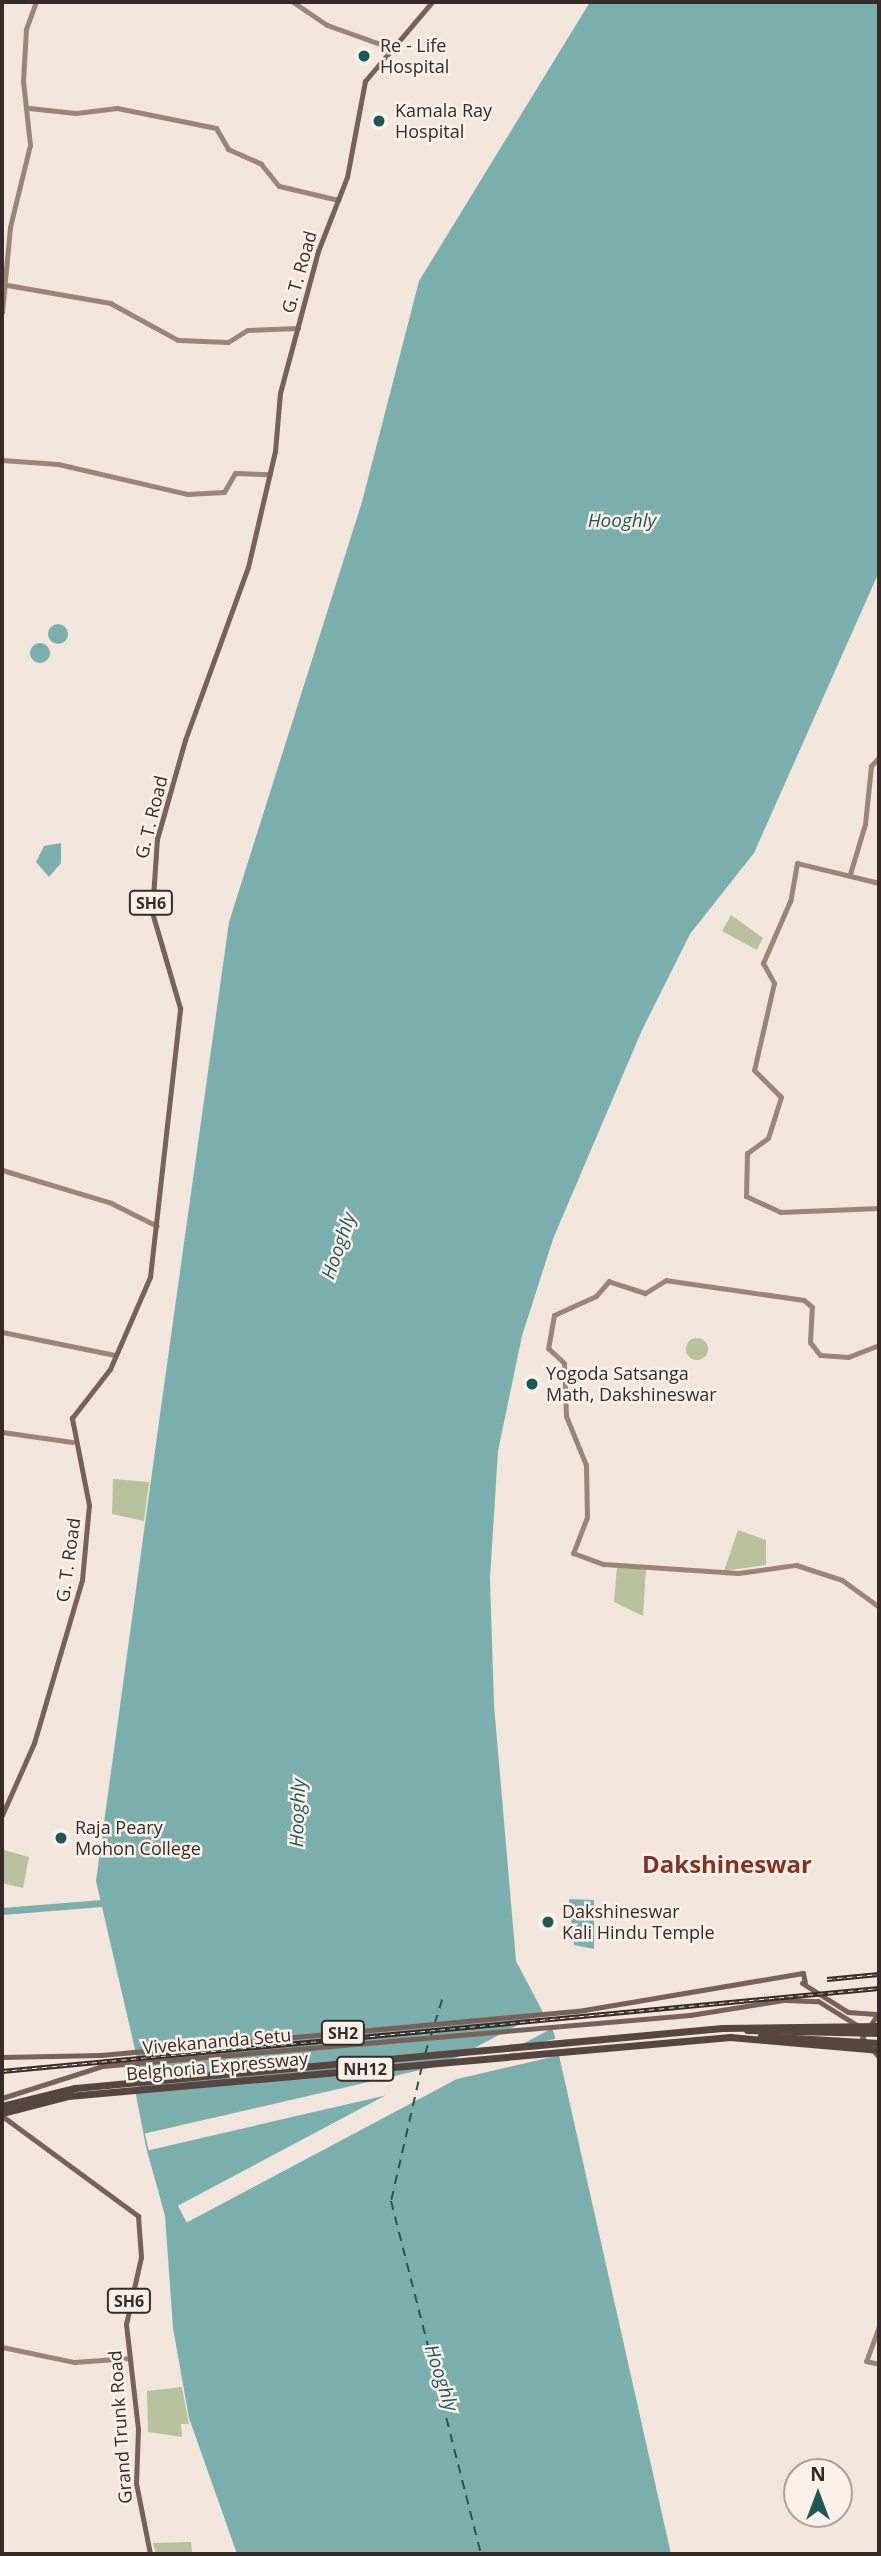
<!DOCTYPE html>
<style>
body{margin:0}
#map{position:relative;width:881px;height:2556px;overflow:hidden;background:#f2e6dc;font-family:"Open Sans",sans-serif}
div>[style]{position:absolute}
.green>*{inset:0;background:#b7c19c}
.round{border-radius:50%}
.water>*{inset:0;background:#7bafad}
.pier>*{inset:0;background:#f2e6dc;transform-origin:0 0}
.river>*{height:7px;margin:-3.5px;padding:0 3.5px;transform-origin:3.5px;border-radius:3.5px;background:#7bafad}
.ferry>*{height:2px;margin-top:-1px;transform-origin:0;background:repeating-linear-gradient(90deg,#1e5857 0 9px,transparent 0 16px)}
.secondary>*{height:5px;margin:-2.5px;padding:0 2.5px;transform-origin:2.5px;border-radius:2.5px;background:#9d8479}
.primary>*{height:5px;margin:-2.5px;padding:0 2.5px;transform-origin:2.5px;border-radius:2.5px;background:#786159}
.highway>*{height:7px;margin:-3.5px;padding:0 3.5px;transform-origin:3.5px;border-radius:3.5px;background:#57453f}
.rail>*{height:4.5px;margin-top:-2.25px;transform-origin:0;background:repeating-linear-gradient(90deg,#f9f0e8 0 5px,#362b28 0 10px);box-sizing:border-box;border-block:2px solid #362b28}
.highway-bridge>*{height:7px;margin:-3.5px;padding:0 3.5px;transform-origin:3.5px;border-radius:3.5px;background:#57453f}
.dots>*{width:19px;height:19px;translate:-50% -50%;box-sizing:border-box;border:4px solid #f9f0e8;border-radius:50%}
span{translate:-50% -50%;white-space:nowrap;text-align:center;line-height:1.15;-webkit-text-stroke:5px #f9f0e8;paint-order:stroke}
.shield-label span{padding:2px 5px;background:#f9f0e8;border:2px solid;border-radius:5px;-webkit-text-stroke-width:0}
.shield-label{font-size:16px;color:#362b28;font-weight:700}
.poi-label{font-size:18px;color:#362b28}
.left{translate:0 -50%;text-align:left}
.street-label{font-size:18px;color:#362b28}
.water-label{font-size:19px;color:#1e5857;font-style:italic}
.district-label{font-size:24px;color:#853222;font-weight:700}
.frame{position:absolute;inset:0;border:4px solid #362b28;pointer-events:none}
.north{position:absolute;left:783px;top:2458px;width:70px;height:70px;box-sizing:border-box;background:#f9f0e8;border:2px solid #aba19b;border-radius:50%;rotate:0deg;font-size:19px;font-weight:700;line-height:28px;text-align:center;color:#362b28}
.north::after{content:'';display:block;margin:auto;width:24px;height:32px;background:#1e5857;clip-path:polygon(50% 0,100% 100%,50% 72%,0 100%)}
</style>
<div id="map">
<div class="green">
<div style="clip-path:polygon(731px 915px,763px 938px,757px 950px,722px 931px)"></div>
<div class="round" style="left:686px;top:1338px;width:22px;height:22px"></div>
<div style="clip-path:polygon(113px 1479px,149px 1482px,144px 1521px,112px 1514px)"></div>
<div style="clip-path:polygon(738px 1530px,766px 1540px,766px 1565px,724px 1571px)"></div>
<div style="clip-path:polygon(617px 1567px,646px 1569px,643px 1616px,614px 1602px)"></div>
<div style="clip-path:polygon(4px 1850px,29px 1857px,23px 1888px,2px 1883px)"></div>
<div style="clip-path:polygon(182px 2387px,189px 2424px,181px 2424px,182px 2437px,148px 2432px,147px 2391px)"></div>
<div style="clip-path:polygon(191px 2542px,192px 2554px,156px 2554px,153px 2543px)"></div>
</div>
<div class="water">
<div style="clip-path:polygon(590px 2px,879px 2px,879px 572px,754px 853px,690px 934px,642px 1030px,553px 1239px,522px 1336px,498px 1451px,490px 1578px,494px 1705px,516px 1961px,554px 2033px,671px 2554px,237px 2554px,189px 2418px,173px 2328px,165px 2216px,146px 2147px,136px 2095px,140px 2071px,96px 1881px,162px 1400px,229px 922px,362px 502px,419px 281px)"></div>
<div class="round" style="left:48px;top:624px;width:20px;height:20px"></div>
<div class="round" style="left:30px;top:643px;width:20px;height:20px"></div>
<div style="clip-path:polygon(61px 843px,61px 863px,49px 877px,36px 862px,44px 846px)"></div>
<div style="clip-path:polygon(569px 1899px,594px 1900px,594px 1949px,574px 1945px)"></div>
</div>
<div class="pier">
<div style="left:546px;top:2010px;width:19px;height:417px;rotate:62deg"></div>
<div style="left:559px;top:2038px;width:17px;height:425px;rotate:77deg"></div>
</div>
<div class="river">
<div style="left:2px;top:1911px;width:100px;rotate:-4.6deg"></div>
</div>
<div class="ferry">
<div style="left:425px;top:2054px;width:60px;rotate:-72.5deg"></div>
<div style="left:422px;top:2066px;width:139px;rotate:102.9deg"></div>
<div style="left:391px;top:2201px;width:364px;rotate:75.7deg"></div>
</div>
<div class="secondary">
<div style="left:293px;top:2px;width:41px;rotate:34.1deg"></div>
<div style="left:327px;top:25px;width:71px;rotate:19.7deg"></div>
<div style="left:29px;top:108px;width:47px;rotate:6.1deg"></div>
<div style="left:76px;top:113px;width:41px;rotate:-7deg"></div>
<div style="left:117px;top:108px;width:101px;rotate:11.4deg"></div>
<div style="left:216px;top:128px;width:24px;rotate:60deg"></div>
<div style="left:228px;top:149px;width:36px;rotate:24deg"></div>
<div style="left:261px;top:164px;width:28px;rotate:51deg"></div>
<div style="left:279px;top:186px;width:61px;rotate:13.3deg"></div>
<div style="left:7px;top:285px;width:105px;rotate:9.9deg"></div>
<div style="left:110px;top:303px;width:77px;rotate:28.6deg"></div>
<div style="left:178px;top:340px;width:50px;rotate:2.3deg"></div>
<div style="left:228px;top:342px;width:22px;rotate:-32deg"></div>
<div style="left:247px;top:330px;width:51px;rotate:-2.2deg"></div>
<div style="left:2px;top:312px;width:85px;rotate:-84.6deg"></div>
<div style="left:10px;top:227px;width:84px;rotate:-76.3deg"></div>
<div style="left:30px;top:145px;width:64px;rotate:-96.2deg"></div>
<div style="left:23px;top:81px;width:52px;rotate:-86.7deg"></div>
<div style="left:26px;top:29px;width:29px;rotate:-70deg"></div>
<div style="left:2px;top:460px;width:56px;rotate:4.1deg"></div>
<div style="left:58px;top:464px;width:132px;rotate:13.1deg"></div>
<div style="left:187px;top:494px;width:37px;rotate:-3deg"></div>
<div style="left:224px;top:492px;width:22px;rotate:-60deg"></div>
<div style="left:235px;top:473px;width:35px;rotate:2deg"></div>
<div style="left:850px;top:874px;width:52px;rotate:-73.3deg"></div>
<div style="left:865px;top:824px;width:58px;rotate:-84.1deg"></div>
<div style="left:871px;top:766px;width:12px;rotate:-48deg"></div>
<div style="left:879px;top:883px;width:84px;rotate:-166.3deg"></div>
<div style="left:797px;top:863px;width:39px;rotate:100deg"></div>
<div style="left:790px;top:901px;width:68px;rotate:113.5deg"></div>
<div style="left:763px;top:963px;width:23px;rotate:61deg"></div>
<div style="left:774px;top:983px;width:89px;rotate:102.9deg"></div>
<div style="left:754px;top:1070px;width:38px;rotate:45deg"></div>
<div style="left:781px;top:1097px;width:43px;rotate:107.6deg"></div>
<div style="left:768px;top:1138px;width:26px;rotate:144deg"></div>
<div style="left:747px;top:1153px;width:43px;rotate:91.3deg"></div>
<div style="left:746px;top:1196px;width:38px;rotate:25deg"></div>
<div style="left:780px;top:1212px;width:99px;rotate:-2.3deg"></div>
<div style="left:2px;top:1170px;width:114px;rotate:16.8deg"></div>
<div style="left:111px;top:1203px;width:51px;rotate:26.6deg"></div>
<div style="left:2px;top:1332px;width:115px;rotate:11.5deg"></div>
<div style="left:879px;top:1345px;width:33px;rotate:159deg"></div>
<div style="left:848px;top:1357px;width:28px;rotate:-176deg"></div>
<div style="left:820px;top:1355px;width:16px;rotate:-128deg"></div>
<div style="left:810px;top:1342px;width:35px;rotate:-87deg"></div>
<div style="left:812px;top:1307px;width:11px;rotate:-139deg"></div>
<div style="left:804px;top:1300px;width:139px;rotate:-171.8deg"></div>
<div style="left:666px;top:1280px;width:25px;rotate:148deg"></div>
<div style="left:645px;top:1293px;width:38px;rotate:-162deg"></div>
<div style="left:609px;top:1281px;width:20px;rotate:131deg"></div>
<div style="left:596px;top:1296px;width:46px;rotate:155.7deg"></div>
<div style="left:554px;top:1315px;width:34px;rotate:100deg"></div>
<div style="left:548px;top:1348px;width:22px;rotate:43deg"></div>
<div style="left:564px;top:1363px;width:53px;rotate:87.8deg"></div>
<div style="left:566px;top:1416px;width:53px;rotate:67.8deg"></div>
<div style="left:586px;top:1465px;width:52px;rotate:88.9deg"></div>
<div style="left:587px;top:1517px;width:39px;rotate:111deg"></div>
<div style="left:573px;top:1553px;width:33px;rotate:20deg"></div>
<div style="left:604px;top:1564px;width:134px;rotate:3.8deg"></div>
<div style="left:738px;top:1573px;width:59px;rotate:-7.9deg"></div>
<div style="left:796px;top:1565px;width:48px;rotate:18.1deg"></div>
<div style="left:842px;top:1580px;width:46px;rotate:36.1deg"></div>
<div style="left:2px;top:1432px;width:71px;rotate:8.1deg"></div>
<div style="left:879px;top:2326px;width:37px;rotate:110deg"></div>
<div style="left:866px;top:2361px;width:13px;rotate:13deg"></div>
<div style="left:2px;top:2347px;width:74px;rotate:11.8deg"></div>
<div style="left:74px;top:2362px;width:56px;rotate:-4.1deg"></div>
</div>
<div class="primary">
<div style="left:2px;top:1815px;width:79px;rotate:-66deg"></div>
<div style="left:34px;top:1743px;width:170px;rotate:-73.6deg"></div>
<div style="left:82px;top:1580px;width:75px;rotate:-84.7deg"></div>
<div style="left:89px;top:1505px;width:89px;rotate:-101.1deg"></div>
<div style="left:72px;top:1418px;width:62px;rotate:-52.2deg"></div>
<div style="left:110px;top:1369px;width:100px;rotate:-66.5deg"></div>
<div style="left:150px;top:1277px;width:271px;rotate:-83.6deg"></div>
<div style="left:180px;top:1008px;width:100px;rotate:-106.3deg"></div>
<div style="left:152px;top:912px;width:73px;rotate:-86.1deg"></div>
<div style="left:157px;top:839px;width:103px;rotate:-74.2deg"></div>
<div style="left:185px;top:740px;width:184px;rotate:-70deg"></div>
<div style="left:248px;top:567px;width:119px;rotate:-76.9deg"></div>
<div style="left:275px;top:451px;width:58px;rotate:-85.1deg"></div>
<div style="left:280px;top:393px;width:147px;rotate:-75deg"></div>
<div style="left:318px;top:251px;width:79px;rotate:-68.6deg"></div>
<div style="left:347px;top:177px;width:98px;rotate:-79.4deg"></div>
<div style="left:365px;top:81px;width:104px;rotate:-49.7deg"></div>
<div style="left:802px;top:1983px;width:54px;rotate:32.2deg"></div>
<div style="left:848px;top:2012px;width:31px;rotate:4deg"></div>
<div style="left:877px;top:2015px;width:27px;rotate:123deg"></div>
<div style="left:862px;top:2038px;width:25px;rotate:48deg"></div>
<div style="left:2px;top:2057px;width:99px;rotate:-1.2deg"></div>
<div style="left:101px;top:2055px;width:485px;rotate:-5.3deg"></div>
<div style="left:584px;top:2010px;width:222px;rotate:-9.6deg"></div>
<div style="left:803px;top:1973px;width:10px;rotate:79deg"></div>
<div style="left:2px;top:2098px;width:105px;rotate:-17.7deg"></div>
<div style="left:102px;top:2066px;width:590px;rotate:-4.96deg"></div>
<div style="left:690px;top:2015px;width:95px;rotate:-9.1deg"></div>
<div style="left:784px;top:2000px;width:34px;rotate:2deg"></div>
<div style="left:818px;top:2001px;width:49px;rotate:31.8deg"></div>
<div style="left:2px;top:2116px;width:169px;rotate:36.3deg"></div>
<div style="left:138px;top:2216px;width:41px;rotate:85.8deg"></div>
<div style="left:141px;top:2257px;width:69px;rotate:102.6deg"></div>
<div style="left:126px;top:2324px;width:106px;rotate:83.5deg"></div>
<div style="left:138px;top:2429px;width:54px;rotate:92.1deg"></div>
<div style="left:136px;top:2483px;width:72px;rotate:78.8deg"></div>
</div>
<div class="highway">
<div style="left:2px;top:2106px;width:75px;rotate:-13.9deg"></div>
<div style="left:75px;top:2088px;width:650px;rotate:-5.3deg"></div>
<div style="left:2px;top:2113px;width:68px;rotate:-14.4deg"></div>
<div style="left:68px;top:2096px;width:665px;rotate:-5.09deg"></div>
</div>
<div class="rail">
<div style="left:827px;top:1979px;width:52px;rotate:-5.5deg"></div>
<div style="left:2px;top:2071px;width:881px;rotate:-5.41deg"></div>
</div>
<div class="highway-bridge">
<div style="left:722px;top:2028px;width:157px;rotate:-0.7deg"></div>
<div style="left:747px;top:2030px;width:132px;rotate:1.3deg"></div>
<div style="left:761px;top:2036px;width:118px;rotate:3.4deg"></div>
<div style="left:730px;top:2037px;width:150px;rotate:5deg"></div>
</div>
<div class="dots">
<div style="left:364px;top:56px;background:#1e5857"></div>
<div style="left:379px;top:121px;background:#1e5857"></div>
<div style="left:532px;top:1384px;background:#1e5857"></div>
<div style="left:61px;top:1838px;background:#1e5857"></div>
<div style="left:548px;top:1922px;background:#1e5857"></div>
</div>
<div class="shield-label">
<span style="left:151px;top:903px">SH6</span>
<span style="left:343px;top:2033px">SH2</span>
<span style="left:365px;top:2069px">NH12</span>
<span style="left:129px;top:2301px">SH6</span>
</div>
<div class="poi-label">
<span class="left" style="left:380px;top:56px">Re - Life<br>Hospital</span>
<span class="left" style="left:395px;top:121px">Kamala Ray<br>Hospital</span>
<span class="left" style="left:546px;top:1384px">Yogoda Satsanga<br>Math, Dakshineswar</span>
<span class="left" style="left:75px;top:1838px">Raja Peary<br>Mohon College</span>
<span class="left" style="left:562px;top:1922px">Dakshineswar<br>Kali Hindu Temple</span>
</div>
<div class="street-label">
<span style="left:299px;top:272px;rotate:-74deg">G. T. Road</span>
<span style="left:151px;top:817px;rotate:-76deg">G. T. Road</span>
<span style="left:68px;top:1560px;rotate:-82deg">G. T. Road</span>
<span style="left:217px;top:2041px;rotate:-5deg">Vivekananda Setu</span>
<span style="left:217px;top:2066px;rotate:-5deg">Belghoria Expressway</span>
<span style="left:120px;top:2427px;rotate:-94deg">Grand Trunk Road</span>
</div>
<div class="water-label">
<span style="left:622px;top:521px">Hooghly</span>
<span style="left:339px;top:1246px;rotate:-71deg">Hooghly</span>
<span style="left:298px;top:1813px;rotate:-88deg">Hooghly</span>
<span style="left:441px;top:2378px;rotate:72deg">Hooghly</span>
</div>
<div class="district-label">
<span style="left:727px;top:1864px">Dakshineswar</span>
</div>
<div class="frame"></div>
<div class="north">N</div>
</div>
